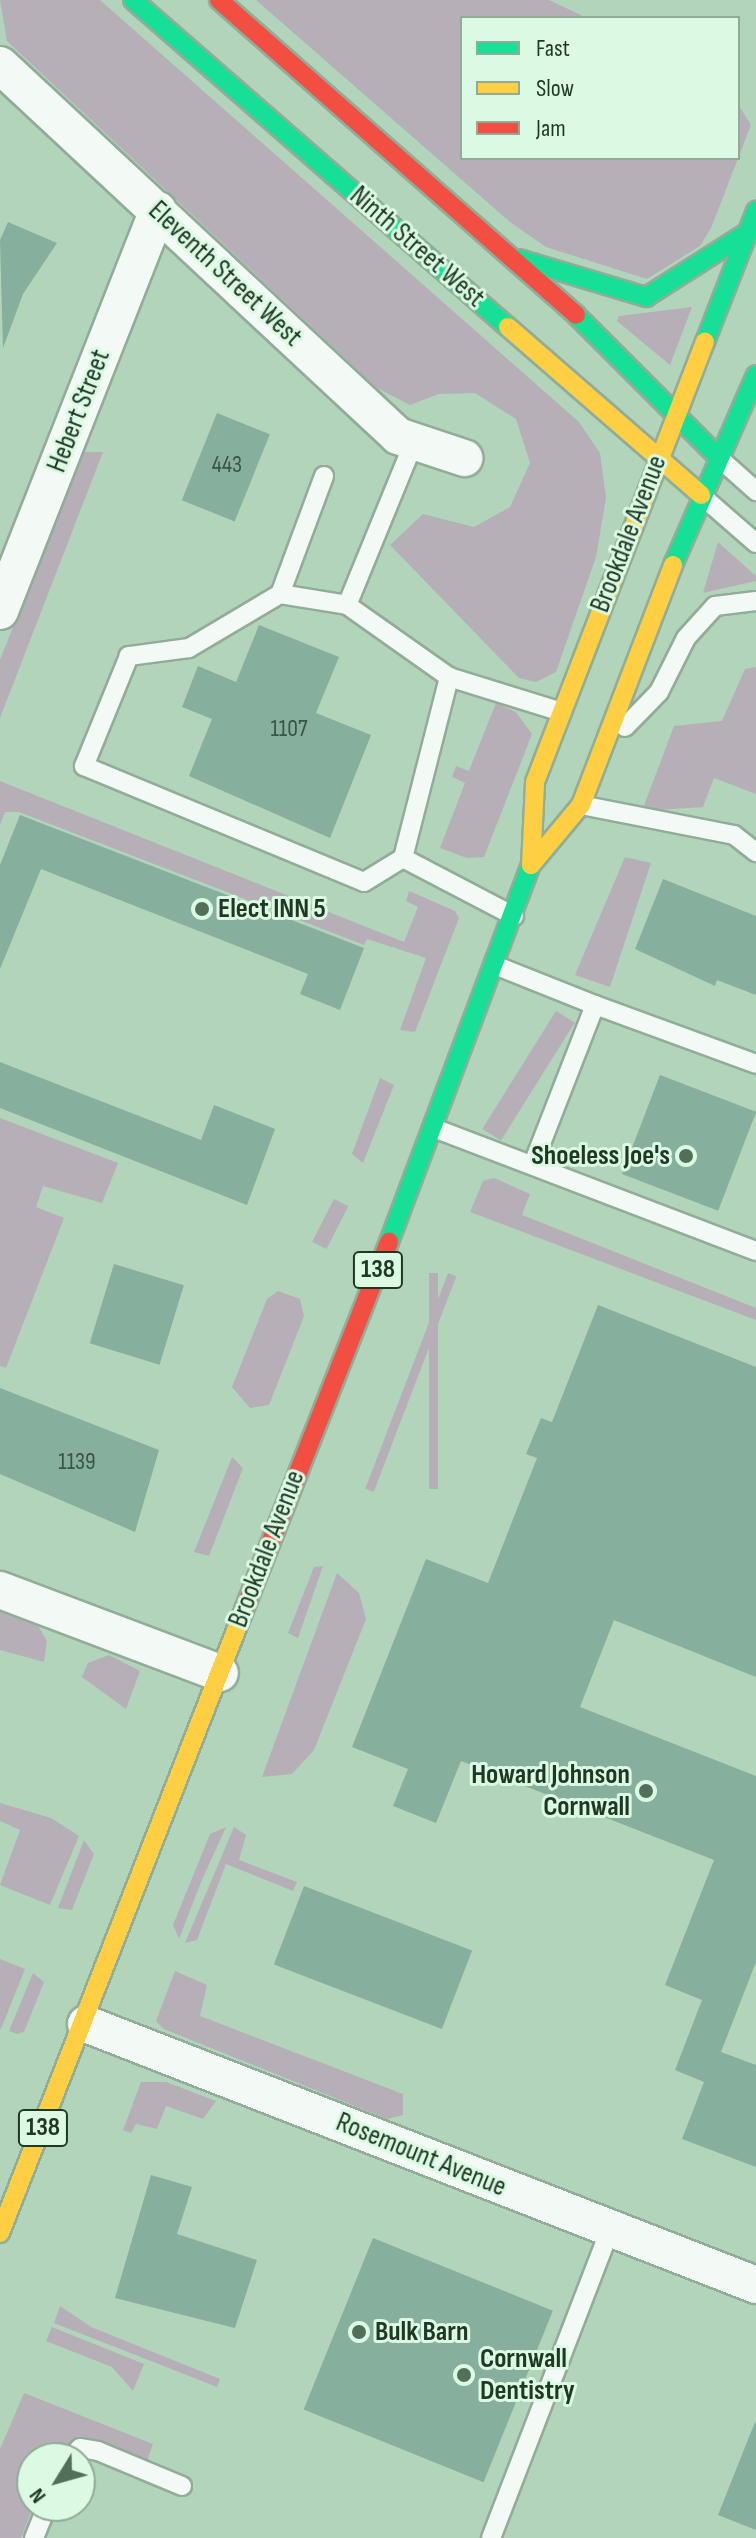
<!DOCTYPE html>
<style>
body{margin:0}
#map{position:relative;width:756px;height:2538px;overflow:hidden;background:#b1d4ba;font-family:"Sofia Sans Condensed",sans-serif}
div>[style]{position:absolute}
.green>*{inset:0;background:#b7afb7;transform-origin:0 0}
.building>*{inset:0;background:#87af9d;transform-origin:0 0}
.roads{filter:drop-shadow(2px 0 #91ac98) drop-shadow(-2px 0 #91ac98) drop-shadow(0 2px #91ac98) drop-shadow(0 -2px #91ac98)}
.lane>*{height:18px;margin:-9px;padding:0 9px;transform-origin:9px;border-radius:9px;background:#f3f9f5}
.street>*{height:36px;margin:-18px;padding:0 18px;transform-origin:18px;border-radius:18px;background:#f3f9f5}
.fast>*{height:18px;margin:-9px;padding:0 9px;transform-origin:9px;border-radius:9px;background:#16e098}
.slow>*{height:18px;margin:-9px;padding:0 9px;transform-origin:9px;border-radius:9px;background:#ffcf43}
.jam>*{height:18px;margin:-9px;padding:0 9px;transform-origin:9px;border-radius:9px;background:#f24e42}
.dots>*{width:22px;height:22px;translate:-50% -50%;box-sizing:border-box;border:4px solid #dbfae3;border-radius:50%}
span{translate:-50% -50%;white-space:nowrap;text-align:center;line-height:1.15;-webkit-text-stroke:6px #dbfae3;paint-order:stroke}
.number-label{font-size:24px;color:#395644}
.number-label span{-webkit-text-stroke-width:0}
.shield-label span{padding:2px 6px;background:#dbfae3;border:2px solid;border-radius:6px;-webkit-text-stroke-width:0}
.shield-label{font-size:26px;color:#1f3826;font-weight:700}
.street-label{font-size:28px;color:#1f3826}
.poi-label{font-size:28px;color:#1f3826;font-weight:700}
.left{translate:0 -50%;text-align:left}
.right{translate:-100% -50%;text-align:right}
.legend{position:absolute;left:460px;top:16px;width:280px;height:144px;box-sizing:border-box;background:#dbfae3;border:2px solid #90ac97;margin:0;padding:10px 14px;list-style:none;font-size:24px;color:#1f3826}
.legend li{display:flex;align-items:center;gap:16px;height:40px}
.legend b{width:40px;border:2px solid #90ac97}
.north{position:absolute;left:16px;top:2442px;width:80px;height:80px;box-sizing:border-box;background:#dbfae3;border:2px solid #90ac97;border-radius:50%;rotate:233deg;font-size:22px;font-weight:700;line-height:32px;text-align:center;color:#1f3826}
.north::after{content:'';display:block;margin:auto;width:28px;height:36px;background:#526f5a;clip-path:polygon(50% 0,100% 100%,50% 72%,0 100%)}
</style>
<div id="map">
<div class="green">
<div style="clip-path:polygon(0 0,100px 0,579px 422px,600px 453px,606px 498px,596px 557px,556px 672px,536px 682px,519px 678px,390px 545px,423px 514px,474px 527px,510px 507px,530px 463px,516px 419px,475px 393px,439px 394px,410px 405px,377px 388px,7px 41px)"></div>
<div style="clip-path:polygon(256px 0,549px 0,587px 18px,462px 18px,462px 158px,738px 158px,738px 104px,751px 125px,711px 228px,700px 246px,647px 279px,546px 247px,510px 222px)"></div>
<div style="clip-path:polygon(692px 307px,670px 365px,617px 321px,619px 316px)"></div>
<div style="clip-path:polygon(82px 452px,103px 452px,0 718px,0 660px)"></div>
<div style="clip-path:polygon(718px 542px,756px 576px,756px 581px,703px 593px)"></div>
<div style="clip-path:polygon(756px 667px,756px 794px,714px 778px,703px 807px,642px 811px,674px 726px,722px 721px,745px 669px)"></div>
<div style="clip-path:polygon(496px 703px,516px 712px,532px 734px,484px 857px,467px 858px,440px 848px,465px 783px,452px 777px,456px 766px,469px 771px)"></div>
<div style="clip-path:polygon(0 781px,404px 942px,418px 907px,406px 901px,409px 891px,455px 911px,459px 918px,415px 1032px,400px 1030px,426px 958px,367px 939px,364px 945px,19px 812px,5px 812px,0 825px)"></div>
<div style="clip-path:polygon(625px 857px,651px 863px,610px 987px,575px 975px)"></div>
<div style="left:556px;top:1011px;width:22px;height:139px;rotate:32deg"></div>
<div style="clip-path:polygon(380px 1078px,394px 1085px,363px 1163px,352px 1154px)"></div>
<div style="clip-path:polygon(0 1118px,118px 1163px,102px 1203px,43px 1186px,36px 1207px,64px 1218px,6px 1368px,0 1366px)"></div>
<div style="clip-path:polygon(494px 1178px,530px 1194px,522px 1215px,756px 1308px,756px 1320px,470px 1212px,483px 1181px)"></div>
<div style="left:334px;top:1199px;width:16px;height:48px;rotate:27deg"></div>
<div style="left:429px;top:1273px;width:9px;height:216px"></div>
<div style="left:448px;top:1273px;width:9px;height:231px;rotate:21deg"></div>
<div style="clip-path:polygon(278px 1291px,300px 1299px,304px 1316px,269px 1405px,250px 1408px,232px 1387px,267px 1299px)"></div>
<div style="clip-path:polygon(232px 1457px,243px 1468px,209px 1556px,194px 1552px)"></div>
<div style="clip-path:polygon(323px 1566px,298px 1638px,288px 1633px,314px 1567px)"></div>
<div style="clip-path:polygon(337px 1573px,359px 1593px,366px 1619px,314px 1750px,292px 1774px,262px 1777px)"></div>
<div style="clip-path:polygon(0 1612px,38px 1626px,47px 1641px,44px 1662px,0 1650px)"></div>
<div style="clip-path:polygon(109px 1655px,140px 1671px,126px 1709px,82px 1677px,88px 1663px)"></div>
<div style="clip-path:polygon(0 1803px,51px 1818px,79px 1836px,50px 1905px,0 1885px,20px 1830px,0 1821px)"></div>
<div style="clip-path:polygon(226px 1827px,201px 1882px,179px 1939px,173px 1925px,210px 1834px)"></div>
<div style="clip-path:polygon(234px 1827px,246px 1835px,239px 1860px,297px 1882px,293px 1891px,226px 1864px,197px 1940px,185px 1943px)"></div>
<div style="clip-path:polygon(84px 1840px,94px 1854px,72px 1910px,58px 1908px)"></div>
<div style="clip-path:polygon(0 1959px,25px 1969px,1px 2029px,0 2028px)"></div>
<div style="clip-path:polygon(175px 1971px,207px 1985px,200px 2016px,403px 2094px,403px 2115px,387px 2119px,164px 2029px,156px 2021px)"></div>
<div style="clip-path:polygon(33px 1973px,44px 1982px,24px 2032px,17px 2034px,9px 2031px)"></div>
<div style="clip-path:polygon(141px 2082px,166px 2082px,216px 2101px,203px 2119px,166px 2106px,157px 2129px,136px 2124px,131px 2133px,123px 2130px)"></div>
<div style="clip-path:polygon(60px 2306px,91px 2327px,220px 2379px,217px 2387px,54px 2323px)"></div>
<div style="clip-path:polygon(52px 2327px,144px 2364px,133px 2391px,112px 2367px,46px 2341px)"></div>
<div style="clip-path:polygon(24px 2393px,153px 2444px,147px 2461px,82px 2439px,52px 2458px,32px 2458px,33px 2506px,21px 2538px,0 2538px,0 2449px)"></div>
</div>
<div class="building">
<div style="clip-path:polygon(8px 222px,57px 243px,23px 294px,3px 348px,0 240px)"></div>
<div style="left:217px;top:413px;width:57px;height:94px;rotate:22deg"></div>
<div style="clip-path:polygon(259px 625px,339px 657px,316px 713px,371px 735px,330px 838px,189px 776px,212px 719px,182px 707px,198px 666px,236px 682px)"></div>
<div style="clip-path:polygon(20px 815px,364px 948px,340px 1010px,300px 994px,308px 974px,41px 869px,0 969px,0 865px)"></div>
<div style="clip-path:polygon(663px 879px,756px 916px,756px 995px,717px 980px,715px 986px,635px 949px)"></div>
<div style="clip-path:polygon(0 1062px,201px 1140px,214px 1105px,275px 1129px,247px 1205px,0 1108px)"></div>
<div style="left:660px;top:1075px;width:103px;height:106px;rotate:21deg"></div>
<div style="left:114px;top:1264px;width:73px;height:83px;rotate:17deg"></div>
<div style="clip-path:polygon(598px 1305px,756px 1367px,756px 1677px,614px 1620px,580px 1707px,756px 1776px,756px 1962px,721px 2052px,756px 2065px,756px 2167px,682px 2139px,704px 2082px,675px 2070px,702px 2000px,665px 1985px,714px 1860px,461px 1761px,436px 1823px,393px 1806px,408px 1769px,352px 1747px,426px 1559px,488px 1583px,537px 1458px,526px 1454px,541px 1418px,552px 1422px)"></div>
<div style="clip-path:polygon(0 1388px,159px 1450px,135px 1532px,0 1474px)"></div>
<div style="left:304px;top:1886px;width:180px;height:84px;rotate:21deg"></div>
<div style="clip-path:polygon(151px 2175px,192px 2187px,177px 2234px,257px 2260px,235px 2328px,115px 2298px)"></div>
<div style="left:373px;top:2238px;width:194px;height:185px;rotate:22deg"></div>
<div style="clip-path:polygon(755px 2422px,756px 2423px,756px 2530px,718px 2515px)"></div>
</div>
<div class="roads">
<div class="lane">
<div style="left:414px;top:442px;width:176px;rotate:112.3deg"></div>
<div style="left:347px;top:605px;width:125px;rotate:35.2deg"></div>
<div style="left:719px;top:458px;width:50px;rotate:41.7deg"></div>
<div style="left:324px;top:476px;width:126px;rotate:110.4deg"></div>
<div style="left:280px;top:594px;width:106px;rotate:149.3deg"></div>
<div style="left:189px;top:648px;width:61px;rotate:172.4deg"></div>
<div style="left:129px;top:656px;width:119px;rotate:112.2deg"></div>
<div style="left:84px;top:766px;width:303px;rotate:22.5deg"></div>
<div style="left:364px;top:882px;width:46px;rotate:-31.6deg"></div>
<div style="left:703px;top:497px;width:70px;rotate:41deg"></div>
<div style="left:280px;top:594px;width:68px;rotate:9.3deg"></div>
<div style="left:625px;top:727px;width:49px;rotate:-45.8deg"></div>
<div style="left:659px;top:692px;width:60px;rotate:-63.4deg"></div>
<div style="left:686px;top:638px;width:43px;rotate:-47.8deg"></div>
<div style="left:715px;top:606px;width:41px;rotate:-7deg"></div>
<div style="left:581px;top:805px;width:156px;rotate:11.1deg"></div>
<div style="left:734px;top:835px;width:28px;rotate:38deg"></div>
<div style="left:514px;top:916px;width:125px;rotate:-152.4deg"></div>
<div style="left:403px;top:858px;width:187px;rotate:-75.7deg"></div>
<div style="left:449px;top:677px;width:118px;rotate:17.2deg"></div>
<div style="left:497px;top:966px;width:105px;rotate:21.7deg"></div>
<div style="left:595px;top:1005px;width:171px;rotate:111.3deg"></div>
<div style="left:595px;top:1005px;width:171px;rotate:20.1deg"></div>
<div style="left:434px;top:1128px;width:345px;rotate:20.9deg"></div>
<div style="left:71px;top:2458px;width:13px;rotate:-48deg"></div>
<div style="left:80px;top:2448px;width:18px;rotate:9deg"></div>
<div style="left:98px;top:2451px;width:91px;rotate:22.6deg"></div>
<div style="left:34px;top:2538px;width:35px;rotate:-68deg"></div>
<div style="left:491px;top:2538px;width:330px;rotate:-68.9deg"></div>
</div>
<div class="street">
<div style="left:0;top:65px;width:544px;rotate:42.99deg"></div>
<div style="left:398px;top:436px;width:70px;rotate:18.4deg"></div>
<div style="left:0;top:611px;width:431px;rotate:-68.5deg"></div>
<div style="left:0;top:1590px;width:235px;rotate:20.7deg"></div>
<div style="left:86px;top:2024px;width:719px;rotate:21.28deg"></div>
</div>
<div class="fast">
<div style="left:133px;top:0;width:498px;rotate:41.1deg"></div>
<div style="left:519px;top:259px;width:133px;rotate:16.7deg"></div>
<div style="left:646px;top:297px;width:121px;rotate:-32.5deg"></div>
<div style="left:576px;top:315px;width:202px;rotate:45deg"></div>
<div style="left:705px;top:342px;width:141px;rotate:-68.7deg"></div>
<div style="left:673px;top:565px;width:207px;rotate:-66.4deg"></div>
<div style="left:389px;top:1242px;width:403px;rotate:-69.4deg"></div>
</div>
<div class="slow">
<div style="left:508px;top:327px;width:256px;rotate:41deg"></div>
<div style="left:531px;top:865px;width:78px;rotate:-50.2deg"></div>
<div style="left:581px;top:805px;width:257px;rotate:-69deg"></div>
<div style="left:531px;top:865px;width:83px;rotate:-87.2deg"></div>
<div style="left:535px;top:782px;width:472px;rotate:-68.9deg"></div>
<div style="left:0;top:2233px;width:669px;rotate:-68.61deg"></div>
</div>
<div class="jam">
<div style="left:219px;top:0;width:476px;rotate:41.4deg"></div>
<div style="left:244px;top:1610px;width:396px;rotate:-68.5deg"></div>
</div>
</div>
<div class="dots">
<div style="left:202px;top:909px;background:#526f5a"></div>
<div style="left:686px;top:1156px;background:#526f5a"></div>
<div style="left:646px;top:1791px;background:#526f5a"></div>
<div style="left:359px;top:2332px;background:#526f5a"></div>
<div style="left:464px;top:2375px;background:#526f5a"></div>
</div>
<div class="number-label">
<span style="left:227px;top:465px">443</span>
<span style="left:289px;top:729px">1107</span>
<span style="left:77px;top:1462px">1139</span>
</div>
<div class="shield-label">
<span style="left:378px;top:1270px">138</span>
<span style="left:43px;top:2128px">138</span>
</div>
<div class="street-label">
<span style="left:417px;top:247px;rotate:41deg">Ninth Street West</span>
<span style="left:225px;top:274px;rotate:43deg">Eleventh Street West</span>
<span style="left:79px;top:411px;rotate:-69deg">Hebert Street</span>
<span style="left:629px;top:534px;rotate:-69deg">Brookdale Avenue</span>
<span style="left:267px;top:1549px;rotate:-69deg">Brookdale Avenue</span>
<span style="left:421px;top:2155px;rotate:22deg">Rosemount Avenue</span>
</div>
<div class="poi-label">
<span class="left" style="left:218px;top:909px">Elect INN 5</span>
<span class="right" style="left:670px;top:1156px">Shoeless Joe's</span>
<span class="right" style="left:630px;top:1791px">Howard Johnson<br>Cornwall</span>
<span class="left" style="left:375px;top:2332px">Bulk Barn</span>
<span class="left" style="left:480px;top:2375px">Cornwall<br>Dentistry</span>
</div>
<ul class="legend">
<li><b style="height:10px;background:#16e098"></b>Fast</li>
<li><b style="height:10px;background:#ffcf43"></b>Slow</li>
<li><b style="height:10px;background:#f24e42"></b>Jam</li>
</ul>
<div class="north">N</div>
</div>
